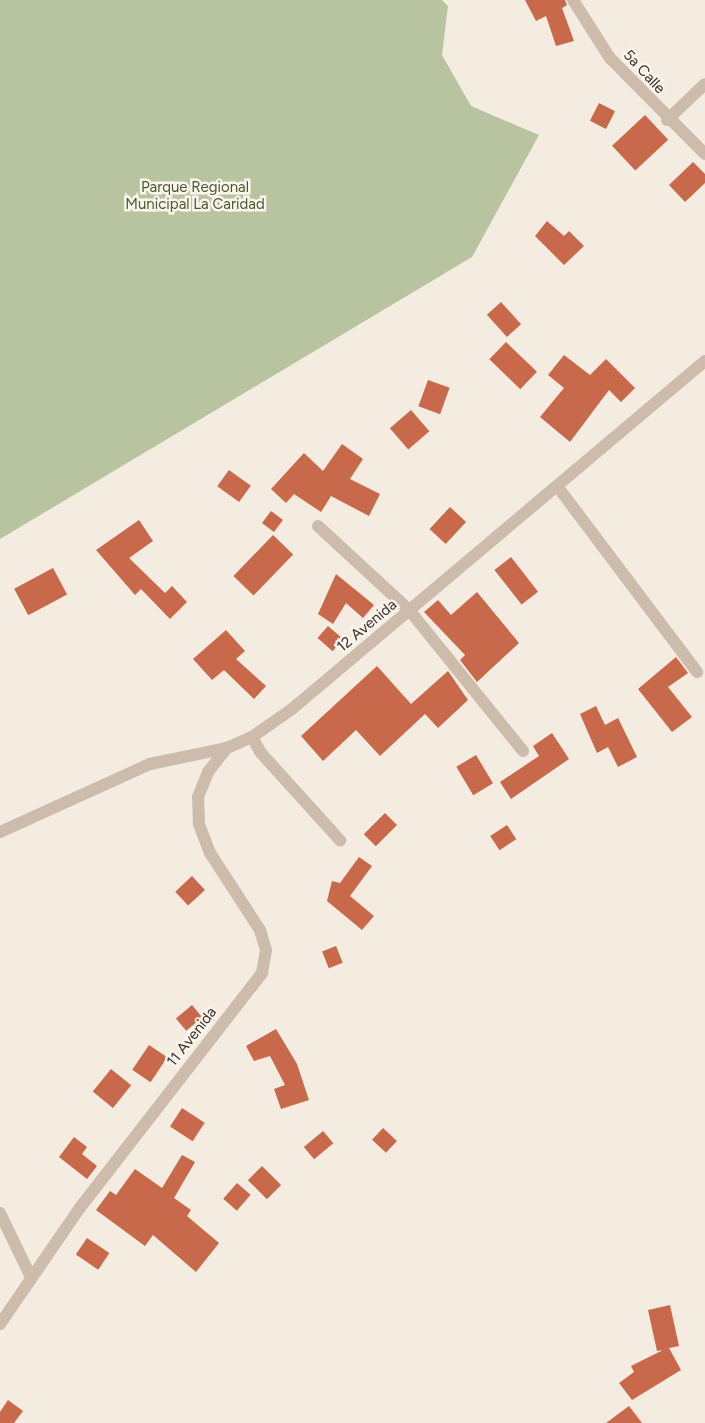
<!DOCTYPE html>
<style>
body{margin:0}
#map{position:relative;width:705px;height:1423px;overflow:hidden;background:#f4ebe1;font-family:Figtree,sans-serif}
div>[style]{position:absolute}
.green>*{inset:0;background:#b8c4a0}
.building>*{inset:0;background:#c8694b;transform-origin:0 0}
.street>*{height:12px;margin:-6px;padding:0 6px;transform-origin:6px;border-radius:6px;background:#cdbbac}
span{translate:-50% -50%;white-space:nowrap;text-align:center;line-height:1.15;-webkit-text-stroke:5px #fbf5ee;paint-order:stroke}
.street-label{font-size:15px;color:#3b302b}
.park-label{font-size:15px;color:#4a5a2e}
</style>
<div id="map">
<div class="green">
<div style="clip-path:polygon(0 0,442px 0,448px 6px,442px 55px,471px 106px,539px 135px,472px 257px,0 539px)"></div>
</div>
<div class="building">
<div style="clip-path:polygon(525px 0,565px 0,567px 5px,562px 8px,574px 41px,556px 46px,546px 16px,536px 21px)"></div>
<div style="left:599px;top:103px;width:18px;height:20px;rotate:27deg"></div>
<div style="left:645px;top:115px;width:34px;height:45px;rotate:47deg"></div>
<div style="clip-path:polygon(693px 162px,705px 174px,705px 183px,685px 202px,669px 185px)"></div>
<div style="clip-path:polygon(547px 221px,564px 236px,569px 231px,584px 246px,564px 265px,535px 236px)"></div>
<div style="left:501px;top:302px;width:30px;height:19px;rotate:48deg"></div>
<div style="left:506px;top:342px;width:43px;height:24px;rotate:44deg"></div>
<div style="clip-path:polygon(564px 355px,590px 375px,606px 359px,635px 388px,621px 402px,609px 390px,570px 442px,540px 417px,564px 388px,548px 375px)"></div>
<div style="left:428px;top:380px;width:23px;height:28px;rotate:20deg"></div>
<div style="left:411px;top:410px;width:28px;height:28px;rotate:49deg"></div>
<div style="clip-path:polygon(342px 444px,363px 459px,350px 479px,380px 494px,369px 516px,331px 496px,321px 512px,294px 494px,286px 503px,271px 489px,304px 453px,323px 471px)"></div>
<div style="left:229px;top:470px;width:27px;height:20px;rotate:36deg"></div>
<div style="left:450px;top:507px;width:22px;height:30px;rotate:43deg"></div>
<div style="left:271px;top:511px;width:15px;height:15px;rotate:37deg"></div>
<div style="clip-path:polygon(139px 520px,153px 541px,129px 558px,165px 593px,172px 586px,187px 602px,170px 619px,141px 589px,135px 595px,96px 550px)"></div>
<div style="left:273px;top:535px;width:28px;height:57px;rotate:44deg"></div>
<div style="left:511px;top:557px;width:44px;height:21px;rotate:52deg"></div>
<div style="left:53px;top:568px;width:30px;height:44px;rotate:62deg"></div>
<div style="clip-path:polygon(336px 574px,374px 605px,363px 618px,346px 603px,333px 624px,318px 614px)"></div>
<div style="clip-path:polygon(477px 592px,519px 643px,477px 682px,460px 660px,465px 655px,424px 612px,438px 600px,451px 615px)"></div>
<div style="left:328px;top:626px;width:20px;height:16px;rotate:41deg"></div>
<div style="clip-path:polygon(226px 630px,245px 651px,236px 659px,266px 686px,254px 699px,224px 670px,212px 680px,193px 659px)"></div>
<div style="clip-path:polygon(676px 657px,688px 673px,668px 687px,692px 717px,672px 732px,638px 689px)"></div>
<div style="clip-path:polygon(377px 666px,411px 704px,448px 671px,468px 700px,438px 728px,425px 714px,380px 756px,356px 730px,323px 761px,301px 736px)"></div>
<div style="clip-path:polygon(596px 706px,605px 725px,618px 718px,637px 757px,618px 767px,608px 747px,597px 753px,580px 714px)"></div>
<div style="clip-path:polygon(552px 733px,569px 759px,511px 799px,500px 782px,539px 756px,533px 746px)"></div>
<div style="left:476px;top:755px;width:33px;height:23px;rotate:59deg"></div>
<div style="left:385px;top:813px;width:17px;height:30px;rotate:45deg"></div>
<div style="left:507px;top:825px;width:17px;height:20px;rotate:57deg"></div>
<div style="clip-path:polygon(359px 857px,372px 866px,350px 896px,374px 916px,362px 930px,327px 901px,332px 881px,340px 883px)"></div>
<div style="left:192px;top:876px;width:19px;height:23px;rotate:47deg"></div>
<div style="left:336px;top:946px;width:18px;height:15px;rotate:68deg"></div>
<div style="left:192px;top:1005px;width:16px;height:21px;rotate:50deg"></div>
<div style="clip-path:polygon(276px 1029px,297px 1064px,309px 1100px,281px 1109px,274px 1089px,285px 1085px,270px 1056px,254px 1061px,246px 1046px)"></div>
<div style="left:149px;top:1045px;width:22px;height:30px;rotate:34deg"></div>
<div style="left:111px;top:1069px;width:26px;height:29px;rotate:39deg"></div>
<div style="left:182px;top:1108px;width:27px;height:22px;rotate:33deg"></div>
<div style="left:383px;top:1128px;width:19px;height:16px;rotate:43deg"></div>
<div style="left:323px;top:1131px;width:16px;height:25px;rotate:50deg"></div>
<div style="clip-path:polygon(74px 1137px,87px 1147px,82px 1154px,97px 1166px,87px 1179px,59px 1157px)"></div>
<div style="clip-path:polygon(182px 1155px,195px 1162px,174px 1198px,191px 1210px,187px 1216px,219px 1243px,196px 1272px,153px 1235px,145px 1246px,96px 1210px,110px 1191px,116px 1195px,135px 1169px,162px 1188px)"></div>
<div style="left:262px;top:1166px;width:27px;height:20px;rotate:45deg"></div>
<div style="left:237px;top:1183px;width:18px;height:21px;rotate:41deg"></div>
<div style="left:87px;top:1238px;width:27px;height:20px;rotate:34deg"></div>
<div style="clip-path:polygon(670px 1305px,679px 1346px,669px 1348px,681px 1370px,632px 1400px,619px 1383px,634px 1372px,631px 1366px,663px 1350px,657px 1351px,648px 1310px)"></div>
<div style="clip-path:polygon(8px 1400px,23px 1411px,14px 1423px,0 1423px,0 1412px)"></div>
<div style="clip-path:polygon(629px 1406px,642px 1423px,606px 1423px)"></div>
</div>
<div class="street">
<div style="left:573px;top:0;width:69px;rotate:57.5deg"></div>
<div style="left:610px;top:58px;width:135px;rotate:45.3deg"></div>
<div style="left:667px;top:120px;width:52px;rotate:-43.5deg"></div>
<div style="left:557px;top:486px;width:233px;rotate:53deg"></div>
<div style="left:318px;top:526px;width:125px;rotate:42.7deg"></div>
<div style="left:410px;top:611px;width:180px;rotate:51.1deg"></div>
<div style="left:252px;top:737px;width:18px;rotate:61deg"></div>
<div style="left:261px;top:753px;width:118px;rotate:47.8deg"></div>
<div style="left:0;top:832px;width:165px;rotate:-24.4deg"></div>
<div style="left:150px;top:764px;width:79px;rotate:-11.7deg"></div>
<div style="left:227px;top:748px;width:27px;rotate:-24deg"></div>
<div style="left:252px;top:737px;width:49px;rotate:-35deg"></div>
<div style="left:292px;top:709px;width:540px;rotate:-40.12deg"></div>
<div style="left:0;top:1213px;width:69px;rotate:64.2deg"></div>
<div style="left:0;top:1324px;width:140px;rotate:-55.5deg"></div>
<div style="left:79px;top:1209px;width:299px;rotate:-52.2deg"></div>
<div style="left:262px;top:973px;width:23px;rotate:-80deg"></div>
<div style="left:266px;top:950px;width:21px;rotate:-107deg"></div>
<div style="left:260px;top:930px;width:92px;rotate:-123deg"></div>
<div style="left:210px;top:853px;width:31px;rotate:-111deg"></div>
<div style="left:199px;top:824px;width:27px;rotate:-92deg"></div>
<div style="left:198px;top:797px;width:27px;rotate:-68deg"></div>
<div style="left:208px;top:772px;width:31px;rotate:-52deg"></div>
</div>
<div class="street-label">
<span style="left:644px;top:72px;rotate:47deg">5a Calle</span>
<span style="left:367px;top:626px;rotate:-40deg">12 Avenida</span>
<span style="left:192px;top:1037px;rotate:-52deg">11 Avenida</span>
</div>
<div class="park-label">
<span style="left:195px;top:196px">Parque Regional<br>Municipal La Caridad</span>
</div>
</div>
